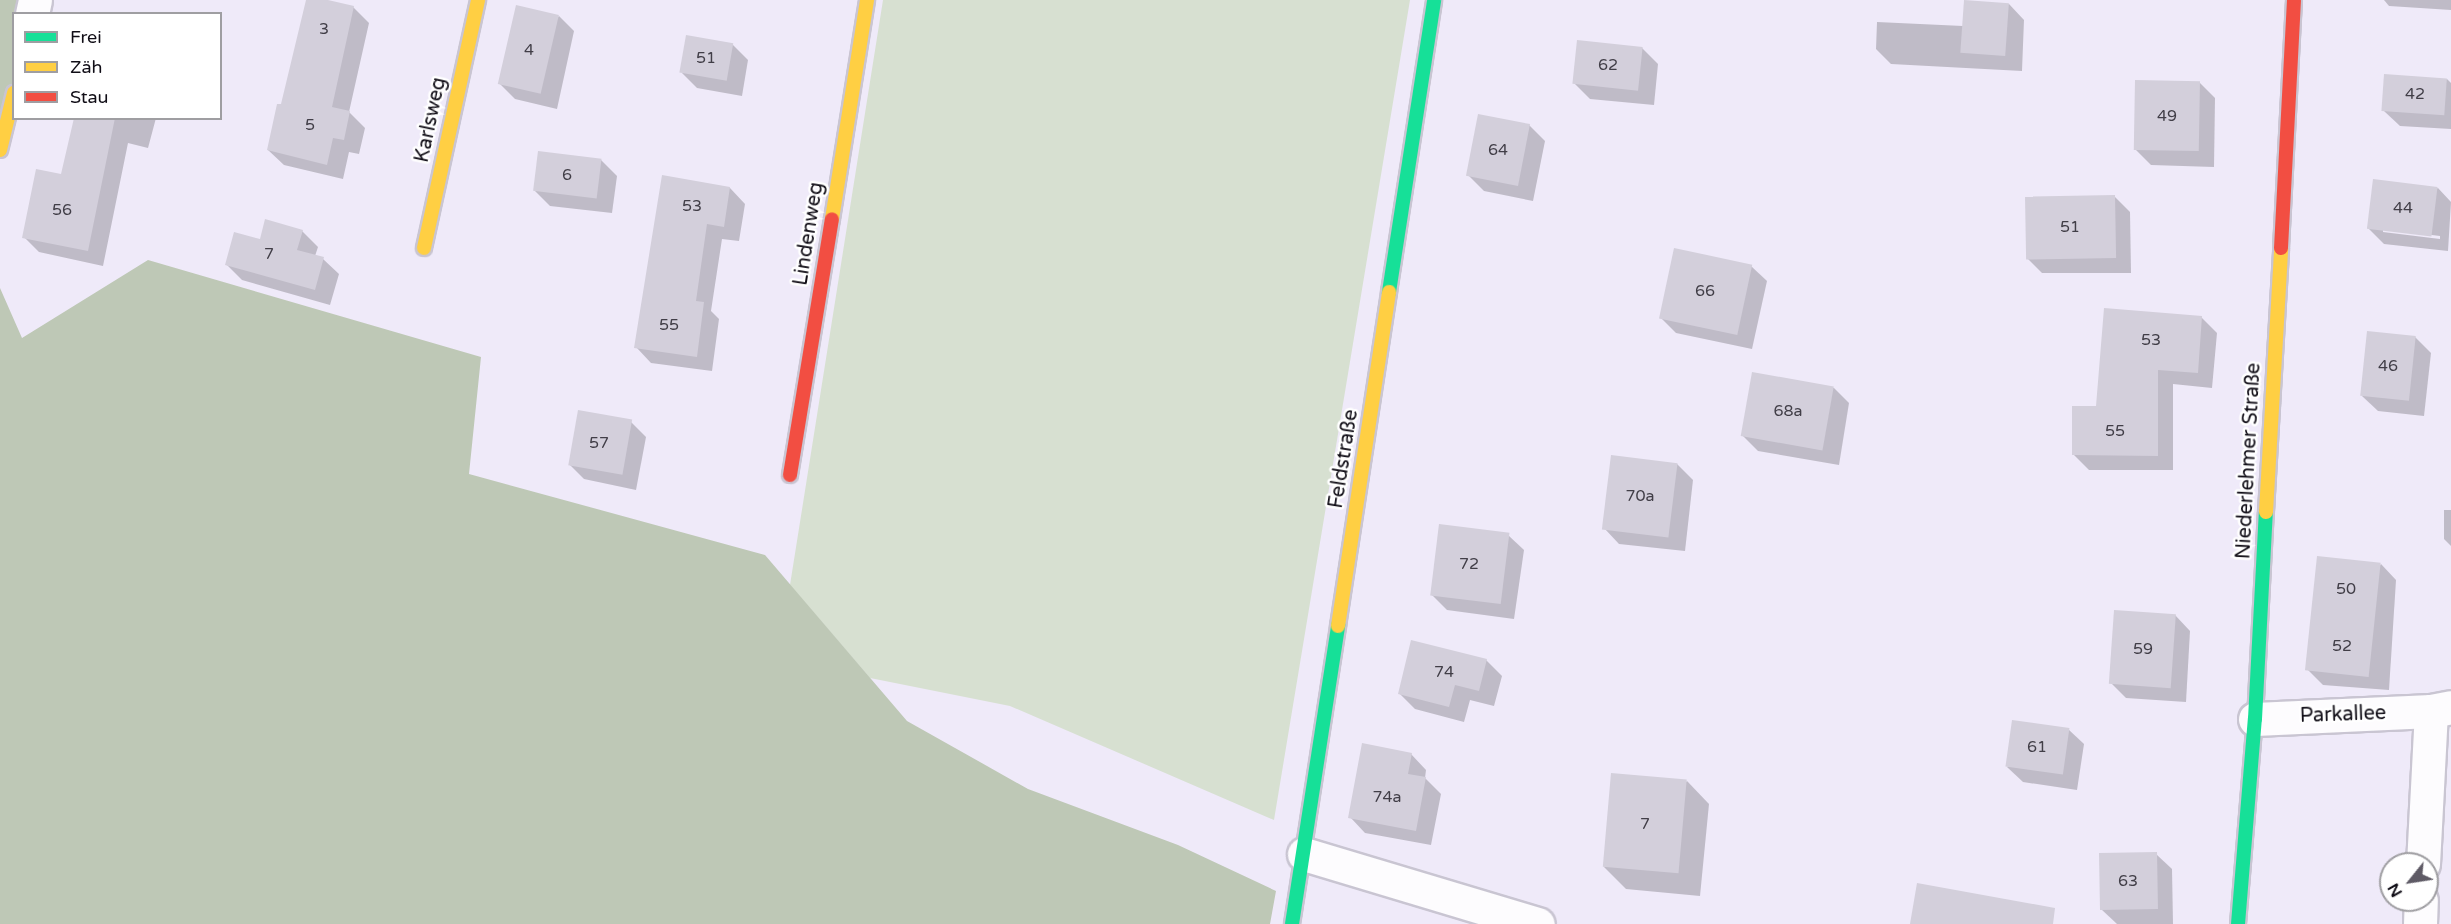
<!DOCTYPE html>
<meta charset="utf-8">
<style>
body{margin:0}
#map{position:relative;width:2451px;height:924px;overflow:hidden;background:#efeaf9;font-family:"Varela Round",sans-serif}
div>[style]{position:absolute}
.green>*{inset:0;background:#d7e0d1}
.forest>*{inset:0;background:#bec8b6}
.shadow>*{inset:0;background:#0003}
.building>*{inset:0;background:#d3cfdb;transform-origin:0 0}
.roads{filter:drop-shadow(2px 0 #c9c5d2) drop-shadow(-2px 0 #c9c5d2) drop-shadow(0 2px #c9c5d2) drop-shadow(0 -2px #c9c5d2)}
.street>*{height:33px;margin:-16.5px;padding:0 16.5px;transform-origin:16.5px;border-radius:16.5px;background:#fdfcfe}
.fast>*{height:14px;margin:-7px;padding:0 7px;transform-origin:7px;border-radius:7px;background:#16e098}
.slow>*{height:14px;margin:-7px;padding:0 7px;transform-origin:7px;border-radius:7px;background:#ffcf43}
.jam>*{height:14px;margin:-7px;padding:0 7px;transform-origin:7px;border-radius:7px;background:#f24e42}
span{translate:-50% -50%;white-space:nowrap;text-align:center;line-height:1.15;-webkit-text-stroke:5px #fff;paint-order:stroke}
.number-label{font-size:16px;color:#413e47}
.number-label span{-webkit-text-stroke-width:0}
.street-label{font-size:20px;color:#100d16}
.legend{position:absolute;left:12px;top:12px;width:210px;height:108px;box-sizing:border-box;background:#fff;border:2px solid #9f9ea2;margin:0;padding:8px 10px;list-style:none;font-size:18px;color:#100d16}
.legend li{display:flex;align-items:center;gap:12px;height:30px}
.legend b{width:30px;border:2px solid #9f9ea2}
.north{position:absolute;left:2379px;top:852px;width:60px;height:60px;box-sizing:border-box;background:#fff;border:2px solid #9f9ea2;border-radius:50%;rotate:240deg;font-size:16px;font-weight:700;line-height:24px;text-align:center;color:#100d16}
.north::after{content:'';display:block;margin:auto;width:21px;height:27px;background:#5e5a65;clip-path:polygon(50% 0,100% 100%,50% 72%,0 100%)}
</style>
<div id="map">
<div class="green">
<div style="clip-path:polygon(883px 0,1410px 0,1274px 820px,1010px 706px,870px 678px,790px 585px)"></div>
</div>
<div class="forest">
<div style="clip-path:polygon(0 0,35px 0,32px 13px,14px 14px,13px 93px,0 150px)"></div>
<div style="clip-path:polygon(148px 260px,481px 357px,469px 474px,765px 555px,907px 721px,1028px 789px,1178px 845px,1276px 891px,1270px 924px,0 924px,0 288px,22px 338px)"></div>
</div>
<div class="shadow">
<div style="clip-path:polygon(307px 0,322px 0,353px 7px,369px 23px,349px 112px,365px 128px,359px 154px,349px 152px,343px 179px,284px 165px,268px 150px,282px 106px)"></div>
<div style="clip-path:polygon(2384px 0,2451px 0,2451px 10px,2389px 6px)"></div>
<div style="clip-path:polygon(2009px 4px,2024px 20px,2022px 71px,1891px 64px,1876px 49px,1877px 22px,1963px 26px)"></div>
<div style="clip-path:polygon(559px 16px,574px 31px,557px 109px,515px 99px,500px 84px)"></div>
<div style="clip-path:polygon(732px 44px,748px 60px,742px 96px,697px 88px,682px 73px)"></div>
<div style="clip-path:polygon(1642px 48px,1658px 64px,1654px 105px,1590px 99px,1574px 83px)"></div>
<div style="clip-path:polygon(2447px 79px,2451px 83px,2451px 129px,2400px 126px,2384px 111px)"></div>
<div style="clip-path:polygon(2199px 82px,2215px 98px,2214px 167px,2151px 165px,2136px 150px)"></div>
<div style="clip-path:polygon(75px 118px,156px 118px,148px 148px,128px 143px,103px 266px,39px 252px,24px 237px,62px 176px)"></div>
<div style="clip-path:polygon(1529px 125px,1545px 141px,1533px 201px,1484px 191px,1468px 175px)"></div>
<div style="clip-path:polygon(601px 160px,617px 176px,612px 213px,550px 206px,534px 190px)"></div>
<div style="clip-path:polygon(664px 177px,730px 188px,745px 204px,739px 241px,722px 239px,711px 311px,719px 319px,712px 371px,651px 363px,636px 347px)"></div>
<div style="clip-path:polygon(evenodd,2438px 188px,2451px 202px,2448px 251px,2384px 244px,2368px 228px,2438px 188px,2383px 229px,2440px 236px,2440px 239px,2383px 232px,2383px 229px)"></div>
<div style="clip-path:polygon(2115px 197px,2130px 212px,2131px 273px,2042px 273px,2027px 258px)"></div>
<div style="clip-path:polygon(302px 231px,318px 247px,315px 256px,323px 259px,339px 274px,330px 305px,242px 280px,226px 264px,261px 241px)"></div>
<div style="clip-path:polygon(1751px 266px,1767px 281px,1752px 349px,1676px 333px,1661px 318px)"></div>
<div style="clip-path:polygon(2201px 317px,2217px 333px,2212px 388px,2173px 384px,2173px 470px,2089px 470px,2073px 454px)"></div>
<div style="clip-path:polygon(2415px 337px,2431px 353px,2424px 416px,2378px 411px,2362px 396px)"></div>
<div style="clip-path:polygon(1753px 374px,1834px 388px,1849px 403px,1839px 465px,1758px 451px,1743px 436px)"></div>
<div style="clip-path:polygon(631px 422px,646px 437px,636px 490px,584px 479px,569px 464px)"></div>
<div style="clip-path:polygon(1677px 464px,1693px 480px,1685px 551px,1619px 544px,1604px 528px)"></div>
<div style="clip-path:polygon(2444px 510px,2451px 510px,2451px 546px,2444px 539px)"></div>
<div style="clip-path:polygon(1508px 535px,1524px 550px,1514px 619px,1447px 610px,1432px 595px)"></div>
<div style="clip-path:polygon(2381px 564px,2396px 580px,2389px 690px,2323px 685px,2308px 670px)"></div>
<div style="clip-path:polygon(2175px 615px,2190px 631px,2186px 702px,2126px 698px,2111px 683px)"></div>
<div style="clip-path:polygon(1486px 660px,1502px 676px,1494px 706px,1470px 700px,1464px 722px,1415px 709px,1400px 694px)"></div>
<div style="clip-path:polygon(2068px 729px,2084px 744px,2077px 790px,2023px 782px,2007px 767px)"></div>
<div style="clip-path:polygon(1411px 754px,1426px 770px,1425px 778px,1441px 794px,1431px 845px,1365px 833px,1350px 817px)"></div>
<div style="clip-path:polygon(1687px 781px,1709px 804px,1700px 896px,1626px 889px,1604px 867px)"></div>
<div style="clip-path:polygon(2156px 854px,2172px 869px,2173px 924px,2117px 924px,2101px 909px)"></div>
</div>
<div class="building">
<div style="clip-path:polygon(306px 0,328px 0,354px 6px,332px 107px,350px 111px,344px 140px,333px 138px,327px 165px,267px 150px,277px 104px,281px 104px)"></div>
<div style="left:1964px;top:0;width:45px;height:53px;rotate:4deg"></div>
<div style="left:516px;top:5px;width:44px;height:81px;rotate:13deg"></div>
<div style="left:686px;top:35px;width:48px;height:38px;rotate:10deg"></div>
<div style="left:1577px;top:40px;width:66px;height:44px;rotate:6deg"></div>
<div style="left:2384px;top:74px;width:63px;height:37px;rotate:4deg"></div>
<div style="left:2135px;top:80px;width:65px;height:70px;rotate:1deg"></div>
<div style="left:1478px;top:114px;width:53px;height:63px;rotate:11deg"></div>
<div style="clip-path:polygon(74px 118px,115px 118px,88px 251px,22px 238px,36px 169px,61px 174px)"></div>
<div style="left:538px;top:151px;width:64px;height:40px;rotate:7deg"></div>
<div style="clip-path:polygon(662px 175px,730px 187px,724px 227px,707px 224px,696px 301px,704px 302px,697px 357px,634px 348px)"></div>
<div style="left:2373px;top:179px;width:65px;height:50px;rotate:7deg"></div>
<div style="left:2115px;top:195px;width:63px;height:90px;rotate:89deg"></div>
<div style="clip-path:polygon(265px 219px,303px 230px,297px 250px,324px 257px,315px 290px,225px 265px,234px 232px,260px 239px)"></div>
<div style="left:1674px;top:248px;width:80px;height:72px;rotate:12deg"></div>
<div style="clip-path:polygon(2104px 308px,2202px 316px,2198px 373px,2158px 370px,2158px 456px,2072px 455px,2072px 406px,2096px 406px)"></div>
<div style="left:2367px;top:331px;width:49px;height:65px;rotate:6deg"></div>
<div style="left:1752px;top:372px;width:83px;height:65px;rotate:10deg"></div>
<div style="left:578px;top:410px;width:55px;height:56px;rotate:10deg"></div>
<div style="left:1611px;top:455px;width:67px;height:75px;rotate:7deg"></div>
<div style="left:1439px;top:524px;width:71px;height:72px;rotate:7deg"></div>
<div style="left:2317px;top:556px;width:64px;height:115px;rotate:6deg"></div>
<div style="left:2114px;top:610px;width:62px;height:74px;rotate:4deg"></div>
<div style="clip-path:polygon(1411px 640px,1487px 659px,1479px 691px,1455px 685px,1449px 707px,1398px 694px)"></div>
<div style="left:2012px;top:720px;width:58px;height:47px;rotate:8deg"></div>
<div style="clip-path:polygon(1362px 743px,1412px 753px,1408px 774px,1426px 777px,1416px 831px,1348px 818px)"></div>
<div style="left:1611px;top:773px;width:76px;height:94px;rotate:5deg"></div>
<div style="left:2157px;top:852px;width:57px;height:58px;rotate:89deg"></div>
<div style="clip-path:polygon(1917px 883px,2055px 908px,2053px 924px,1910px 924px)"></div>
</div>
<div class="roads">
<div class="street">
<div style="left:32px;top:14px;width:14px;rotate:-78deg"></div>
<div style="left:2255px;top:719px;width:176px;rotate:-2.6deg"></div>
<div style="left:2431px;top:711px;width:20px;rotate:-11deg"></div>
<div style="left:1304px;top:854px;width:244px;rotate:16.7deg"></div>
<div style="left:2423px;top:864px;width:153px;rotate:-87deg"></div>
<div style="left:2420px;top:924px;width:24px;rotate:-88deg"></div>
</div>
<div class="fast">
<div style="left:1389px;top:292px;width:295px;rotate:-81.2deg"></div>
<div style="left:1292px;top:924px;width:302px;rotate:-81.2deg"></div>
<div style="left:2238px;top:924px;width:206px;rotate:-85.3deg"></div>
<div style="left:2255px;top:719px;width:207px;rotate:-87deg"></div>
</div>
<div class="slow">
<div style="left:0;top:150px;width:59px;rotate:-76.2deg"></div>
<div style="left:832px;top:219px;width:222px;rotate:-80.9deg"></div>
<div style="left:424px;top:248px;width:254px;rotate:-77.7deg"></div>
<div style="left:2266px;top:512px;width:264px;rotate:-86.7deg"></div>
<div style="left:1338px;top:626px;width:338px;rotate:-81.3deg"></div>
</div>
<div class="jam">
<div style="left:2281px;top:248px;width:248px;rotate:-87deg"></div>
<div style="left:790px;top:475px;width:259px;rotate:-80.7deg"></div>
</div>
</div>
<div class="number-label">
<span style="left:324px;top:29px">3</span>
<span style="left:529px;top:50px">4</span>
<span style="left:706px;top:58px">51</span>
<span style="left:1608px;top:65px">62</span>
<span style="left:2415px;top:94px">42</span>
<span style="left:2167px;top:116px">49</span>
<span style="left:310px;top:125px">5</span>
<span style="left:1498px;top:150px">64</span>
<span style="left:567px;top:175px">6</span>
<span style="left:692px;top:206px">53</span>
<span style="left:2403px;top:208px">44</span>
<span style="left:62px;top:210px">56</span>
<span style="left:2070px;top:227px">51</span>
<span style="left:269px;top:254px">7</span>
<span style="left:1705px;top:291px">66</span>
<span style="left:669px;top:325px">55</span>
<span style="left:2151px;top:340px">53</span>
<span style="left:2388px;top:366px">46</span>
<span style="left:1788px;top:411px">68a</span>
<span style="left:2115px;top:431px">55</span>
<span style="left:599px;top:443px">57</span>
<span style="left:1640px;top:496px">70a</span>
<span style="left:1469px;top:564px">72</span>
<span style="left:2346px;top:589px">50</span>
<span style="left:2342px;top:646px">52</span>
<span style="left:2143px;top:649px">59</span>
<span style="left:1444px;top:672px">74</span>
<span style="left:2037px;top:747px">61</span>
<span style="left:1387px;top:797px">74a</span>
<span style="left:1645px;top:824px">7</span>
<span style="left:2128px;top:881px">63</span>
</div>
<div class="street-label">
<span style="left:431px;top:120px;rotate:-78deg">Karlsweg</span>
<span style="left:809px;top:234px;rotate:-81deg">Lindenweg</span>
<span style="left:1344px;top:459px;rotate:-81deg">Feldstraße</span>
<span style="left:2249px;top:461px;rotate:-87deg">Niederlehmer Straße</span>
<span style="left:2343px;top:715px;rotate:-2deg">Parkallee</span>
</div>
<ul class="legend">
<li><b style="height:8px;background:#16e098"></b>Frei</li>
<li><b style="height:8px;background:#ffcf43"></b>Zäh</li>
<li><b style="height:8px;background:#f24e42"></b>Stau</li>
</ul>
<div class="north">N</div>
</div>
